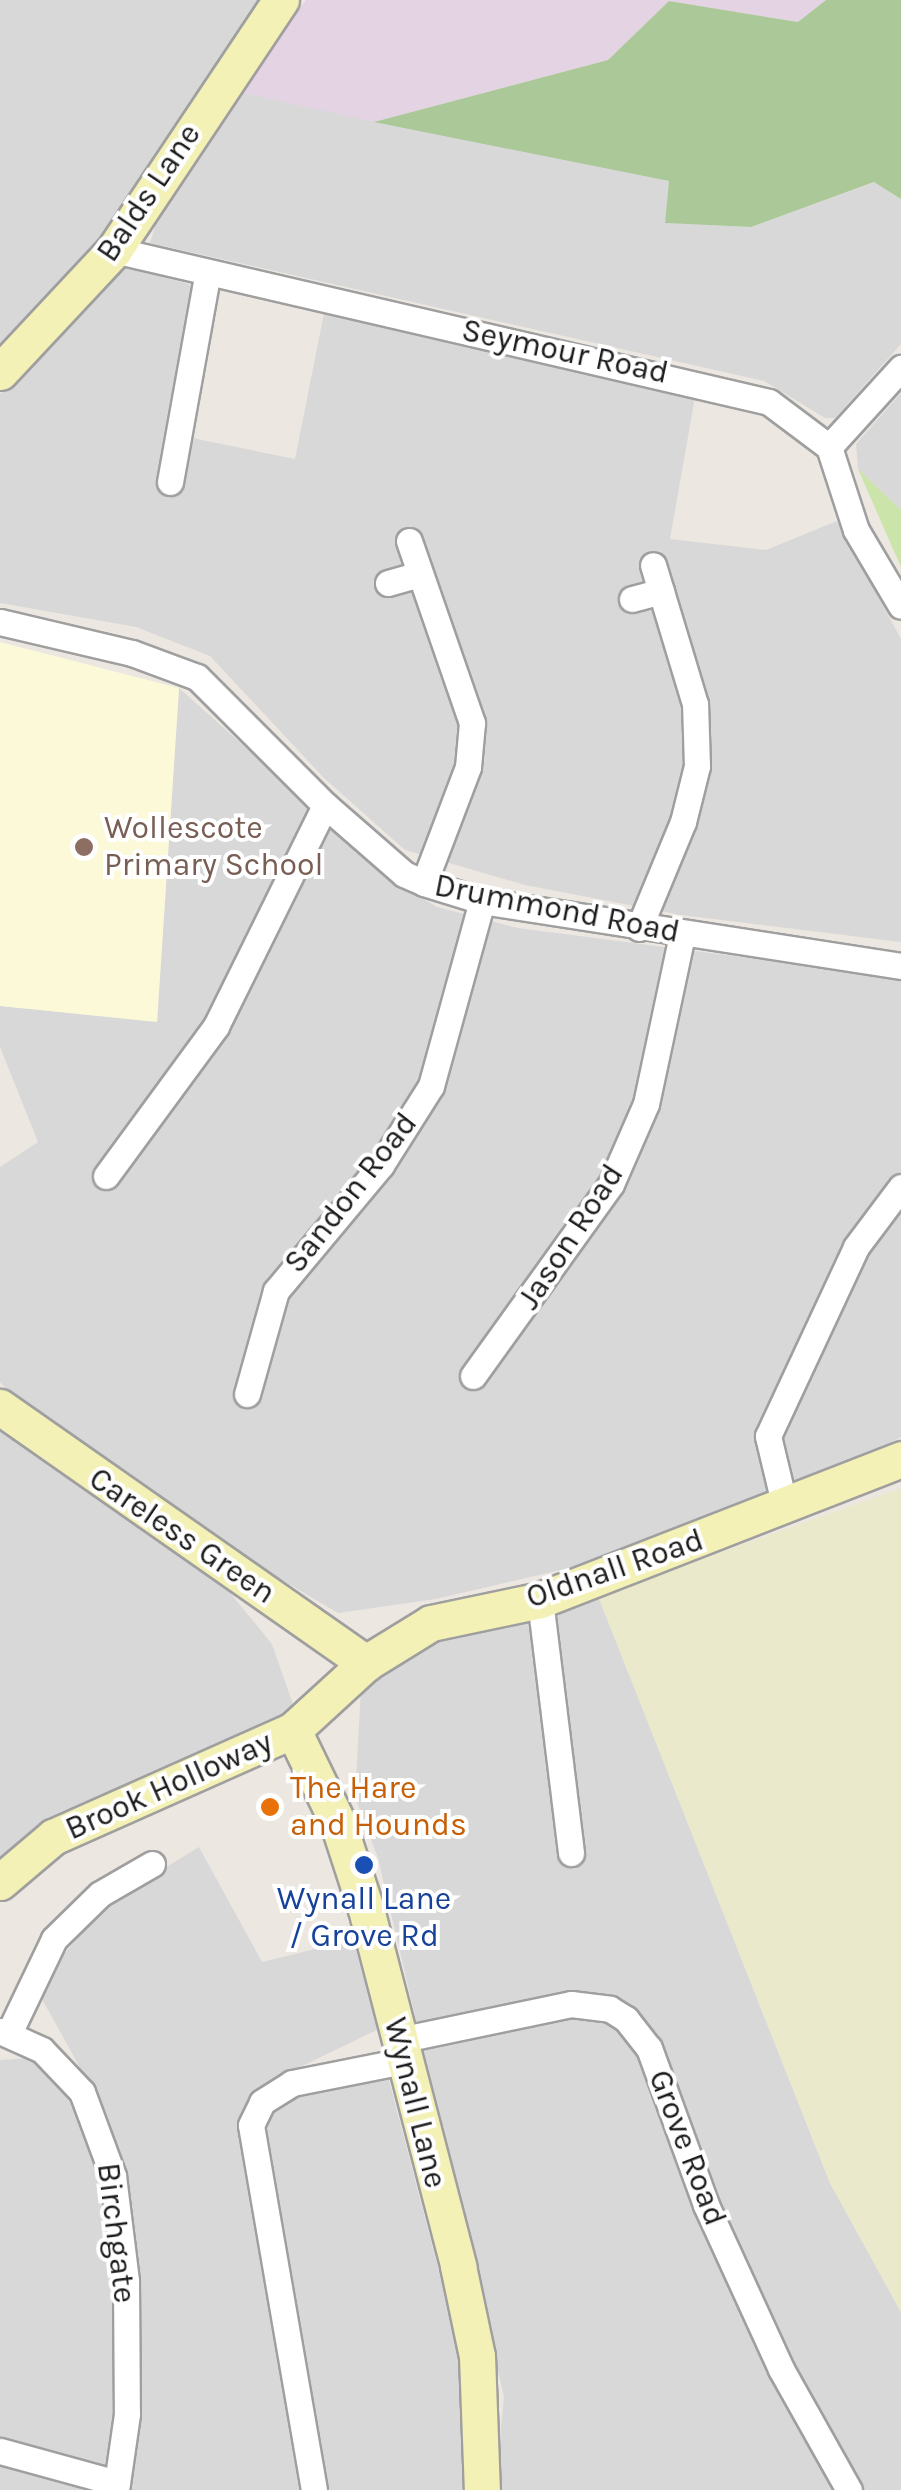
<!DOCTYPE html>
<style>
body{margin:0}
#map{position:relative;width:901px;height:2490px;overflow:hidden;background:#ece7e1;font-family:Karla,sans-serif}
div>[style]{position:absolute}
.residential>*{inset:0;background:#d9d8d8}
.industrial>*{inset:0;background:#e4d3e3}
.education>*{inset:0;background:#fcf9d9}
.farmland>*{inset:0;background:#eae9cc}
.grass>*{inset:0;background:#cbe4a9}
.forest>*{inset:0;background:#abc998}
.roads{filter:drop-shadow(2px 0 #9f9f9f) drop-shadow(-2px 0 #9f9f9f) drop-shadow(0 2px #9f9f9f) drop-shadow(0 -2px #9f9f9f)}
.street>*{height:25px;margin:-12.5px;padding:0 12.5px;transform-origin:12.5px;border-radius:12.5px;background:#fff}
.secondary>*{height:35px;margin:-17.5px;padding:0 17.5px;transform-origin:17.5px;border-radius:17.5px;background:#f4f1b6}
.dots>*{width:28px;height:28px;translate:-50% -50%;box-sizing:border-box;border:5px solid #fff;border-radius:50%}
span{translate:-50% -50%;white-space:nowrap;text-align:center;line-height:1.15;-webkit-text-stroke:8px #fff;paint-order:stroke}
.street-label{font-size:32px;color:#1b1b1b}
.education-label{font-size:32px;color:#785e54}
.left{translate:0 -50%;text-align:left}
.food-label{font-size:32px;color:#c56008}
.transit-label{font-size:32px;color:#164399}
</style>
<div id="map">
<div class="residential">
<div style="clip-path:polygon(0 0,264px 0,94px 253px,0 346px)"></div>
<div style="clip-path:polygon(239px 92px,669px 181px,666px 223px,751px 227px,875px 182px,901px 199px,901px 344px,835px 418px,825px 418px,764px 381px,150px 243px,158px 217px)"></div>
<div style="clip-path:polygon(125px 267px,196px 286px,167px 433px,295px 459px,324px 313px,695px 397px,670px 539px,766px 550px,837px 521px,901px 639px,901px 942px,681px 915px,525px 885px,405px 850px,324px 778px,210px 656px,136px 627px,0 603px,0 394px)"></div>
<div style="clip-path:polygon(901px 393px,901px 510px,858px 469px,856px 444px)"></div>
<div style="clip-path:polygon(179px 688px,400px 885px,437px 907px,518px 928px,901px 978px,901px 1437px,823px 1478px,582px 1565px,436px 1599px,338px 1613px,226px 1547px,17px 1401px,0 1382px,0 1167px,38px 1142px,0 1047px,0 1006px,157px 1021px)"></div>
<div style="clip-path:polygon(0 1427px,218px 1578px,272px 1644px,295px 1710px,54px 1817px,0 1863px)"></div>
<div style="clip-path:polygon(598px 1596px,830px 2183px,901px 2312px,901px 2490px,502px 2490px,497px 2467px,504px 2397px,378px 1858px,355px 1797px,361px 1690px,438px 1635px)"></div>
<div style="clip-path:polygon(199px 1847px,262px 1962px,356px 1939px,381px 2028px,265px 2084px,250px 2099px,238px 2120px,255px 2209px,261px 2121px,284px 2098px,380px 2073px,389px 2080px,465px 2371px,466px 2490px,0 2490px,0 2060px,31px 2058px,58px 2082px,87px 2132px,110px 2122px,42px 1999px,45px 1978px,104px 1905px)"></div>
</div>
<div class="industrial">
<div style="clip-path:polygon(306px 0,826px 0,798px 22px,669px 1px,608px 60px,374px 122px,239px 92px)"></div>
</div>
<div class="education">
<div style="clip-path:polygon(0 642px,179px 688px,157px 1022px,0 1006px)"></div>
</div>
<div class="farmland">
<div style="clip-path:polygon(901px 1488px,901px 2312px,830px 2183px,598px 1596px)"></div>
</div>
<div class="grass">
<div style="clip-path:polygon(858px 469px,901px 510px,901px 567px)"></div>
</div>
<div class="forest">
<div style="clip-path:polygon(826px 0,901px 0,901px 199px,874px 182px,751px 227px,665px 223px,669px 181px,374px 122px,608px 60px,669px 1px,798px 22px)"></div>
</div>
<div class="roads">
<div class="street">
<div style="left:114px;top:250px;width:672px;rotate:13.06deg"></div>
<div style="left:769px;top:402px;width:75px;rotate:36.9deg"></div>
<div style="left:829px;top:447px;width:87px;rotate:72deg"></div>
<div style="left:856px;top:530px;width:88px;rotate:59.4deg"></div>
<div style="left:829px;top:447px;width:107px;rotate:-47.7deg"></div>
<div style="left:170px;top:482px;width:208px;rotate:-79.8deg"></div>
<div style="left:409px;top:541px;width:193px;rotate:70.9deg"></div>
<div style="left:472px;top:723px;width:44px;rotate:95.2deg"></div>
<div style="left:468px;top:767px;width:124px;rotate:110.8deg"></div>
<div style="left:388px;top:583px;width:33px;rotate:-16deg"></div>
<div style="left:632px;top:599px;width:30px;rotate:-15deg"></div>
<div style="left:0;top:622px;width:136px;rotate:13.2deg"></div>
<div style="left:132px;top:653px;width:69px;rotate:20.3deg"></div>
<div style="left:197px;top:677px;width:181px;rotate:45deg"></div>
<div style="left:325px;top:805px;width:105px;rotate:41.1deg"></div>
<div style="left:404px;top:874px;width:22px;rotate:24deg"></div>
<div style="left:424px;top:883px;width:61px;rotate:17.2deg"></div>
<div style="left:482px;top:901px;width:424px;rotate:8.8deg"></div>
<div style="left:639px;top:928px;width:115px;rotate:-67.5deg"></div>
<div style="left:683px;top:822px;width:58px;rotate:-76deg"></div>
<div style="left:697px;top:766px;width:62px;rotate:-91.8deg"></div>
<div style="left:695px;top:704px;width:145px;rotate:-106.8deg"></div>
<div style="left:106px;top:1176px;width:186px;rotate:-53.7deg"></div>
<div style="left:216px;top:1026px;width:246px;rotate:-63.7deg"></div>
<div style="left:473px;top:1376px;width:236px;rotate:-54.3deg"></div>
<div style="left:611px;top:1184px;width:87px;rotate:-66.4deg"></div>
<div style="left:646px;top:1104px;width:173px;rotate:-78deg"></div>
<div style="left:247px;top:1394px;width:107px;rotate:-74.3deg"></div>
<div style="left:276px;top:1291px;width:164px;rotate:-50.2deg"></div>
<div style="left:381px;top:1165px;width:93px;rotate:-57.7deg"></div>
<div style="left:431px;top:1086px;width:192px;rotate:-74.6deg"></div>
<div style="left:785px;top:1507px;width:73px;rotate:-103.5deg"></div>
<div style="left:768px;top:1436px;width:208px;rotate:-65deg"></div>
<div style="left:856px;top:1247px;width:75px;rotate:-53.1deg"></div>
<div style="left:540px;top:1600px;width:255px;rotate:83deg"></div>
<div style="left:0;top:2031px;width:46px;rotate:24.3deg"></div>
<div style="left:42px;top:2050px;width:58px;rotate:46.4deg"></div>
<div style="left:82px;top:2092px;width:90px;rotate:69.7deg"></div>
<div style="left:113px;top:2176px;width:106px;rotate:82.9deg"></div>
<div style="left:126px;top:2281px;width:133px;rotate:89.6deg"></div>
<div style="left:127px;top:2414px;width:77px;rotate:98.2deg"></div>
<div style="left:10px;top:2031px;width:102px;rotate:-64.4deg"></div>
<div style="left:54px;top:1939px;width:64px;rotate:-44.4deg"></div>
<div style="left:100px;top:1894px;width:60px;rotate:-30deg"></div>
<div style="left:399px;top:2040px;width:176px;rotate:-11.8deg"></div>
<div style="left:571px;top:2004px;width:39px;rotate:7deg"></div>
<div style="left:610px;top:2009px;width:19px;rotate:32deg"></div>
<div style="left:626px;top:2019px;width:37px;rotate:52deg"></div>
<div style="left:649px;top:2048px;width:167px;rotate:70deg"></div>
<div style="left:706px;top:2205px;width:180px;rotate:65.4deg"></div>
<div style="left:781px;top:2369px;width:139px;rotate:60.7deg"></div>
<div style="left:0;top:2451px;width:121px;rotate:15.3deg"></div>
<div style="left:314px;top:2490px;width:370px;rotate:-99.8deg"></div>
<div style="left:251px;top:2125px;width:25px;rotate:-64deg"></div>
<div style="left:262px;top:2102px;width:36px;rotate:-32deg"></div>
<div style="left:292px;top:2083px;width:113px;rotate:-11.2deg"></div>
</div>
<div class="secondary">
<div style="left:0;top:372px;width:167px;rotate:-46.9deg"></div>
<div style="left:114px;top:250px;width:301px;rotate:-56.3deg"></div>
<div style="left:0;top:1407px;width:447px;rotate:35deg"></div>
<div style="left:293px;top:1730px;width:103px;rotate:64.2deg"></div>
<div style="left:338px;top:1823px;width:90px;rotate:72deg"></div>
<div style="left:366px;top:1909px;width:369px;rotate:75.5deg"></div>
<div style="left:458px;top:2266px;width:92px;rotate:78.1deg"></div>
<div style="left:477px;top:2356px;width:134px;rotate:87.9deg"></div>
<div style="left:0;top:1882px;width:70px;rotate:-40.3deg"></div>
<div style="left:53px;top:1837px;width:263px;rotate:-24deg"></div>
<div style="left:293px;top:1730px;width:99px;rotate:-42.5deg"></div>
<div style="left:366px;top:1663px;width:76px;rotate:-31.6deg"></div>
<div style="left:431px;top:1623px;width:111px;rotate:-11.9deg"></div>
<div style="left:540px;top:1600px;width:388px;rotate:-21.3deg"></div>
</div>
</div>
<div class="dots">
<div style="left:84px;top:847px;background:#8d6e63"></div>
<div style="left:270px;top:1807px;background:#e8710a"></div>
<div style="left:364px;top:1865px;background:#1a4fb4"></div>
</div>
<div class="street-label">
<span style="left:149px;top:193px;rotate:-56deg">Balds Lane</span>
<span style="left:565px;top:352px;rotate:12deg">Seymour Road</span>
<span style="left:557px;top:909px;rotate:11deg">Drummond Road</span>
<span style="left:351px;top:1193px;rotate:-52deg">Sandon Road</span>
<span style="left:571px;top:1237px;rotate:-57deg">Jason Road</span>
<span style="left:182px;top:1536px;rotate:34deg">Careless Green</span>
<span style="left:615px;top:1569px;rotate:-19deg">Oldnall Road</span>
<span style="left:169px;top:1786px;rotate:-24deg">Brook Holloway</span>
<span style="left:415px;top:2103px;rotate:76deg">Wynall Lane</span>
<span style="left:687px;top:2148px;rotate:69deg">Grove Road</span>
<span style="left:116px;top:2233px;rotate:83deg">Birchgate</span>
</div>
<div class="education-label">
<span class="left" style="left:104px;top:847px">Wollescote<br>Primary School</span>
</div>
<div class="food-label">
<span class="left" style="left:290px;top:1807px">The Hare<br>and Hounds</span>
</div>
<div class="transit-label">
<span style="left:364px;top:1918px">Wynall Lane<br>/ Grove Rd</span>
</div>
</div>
